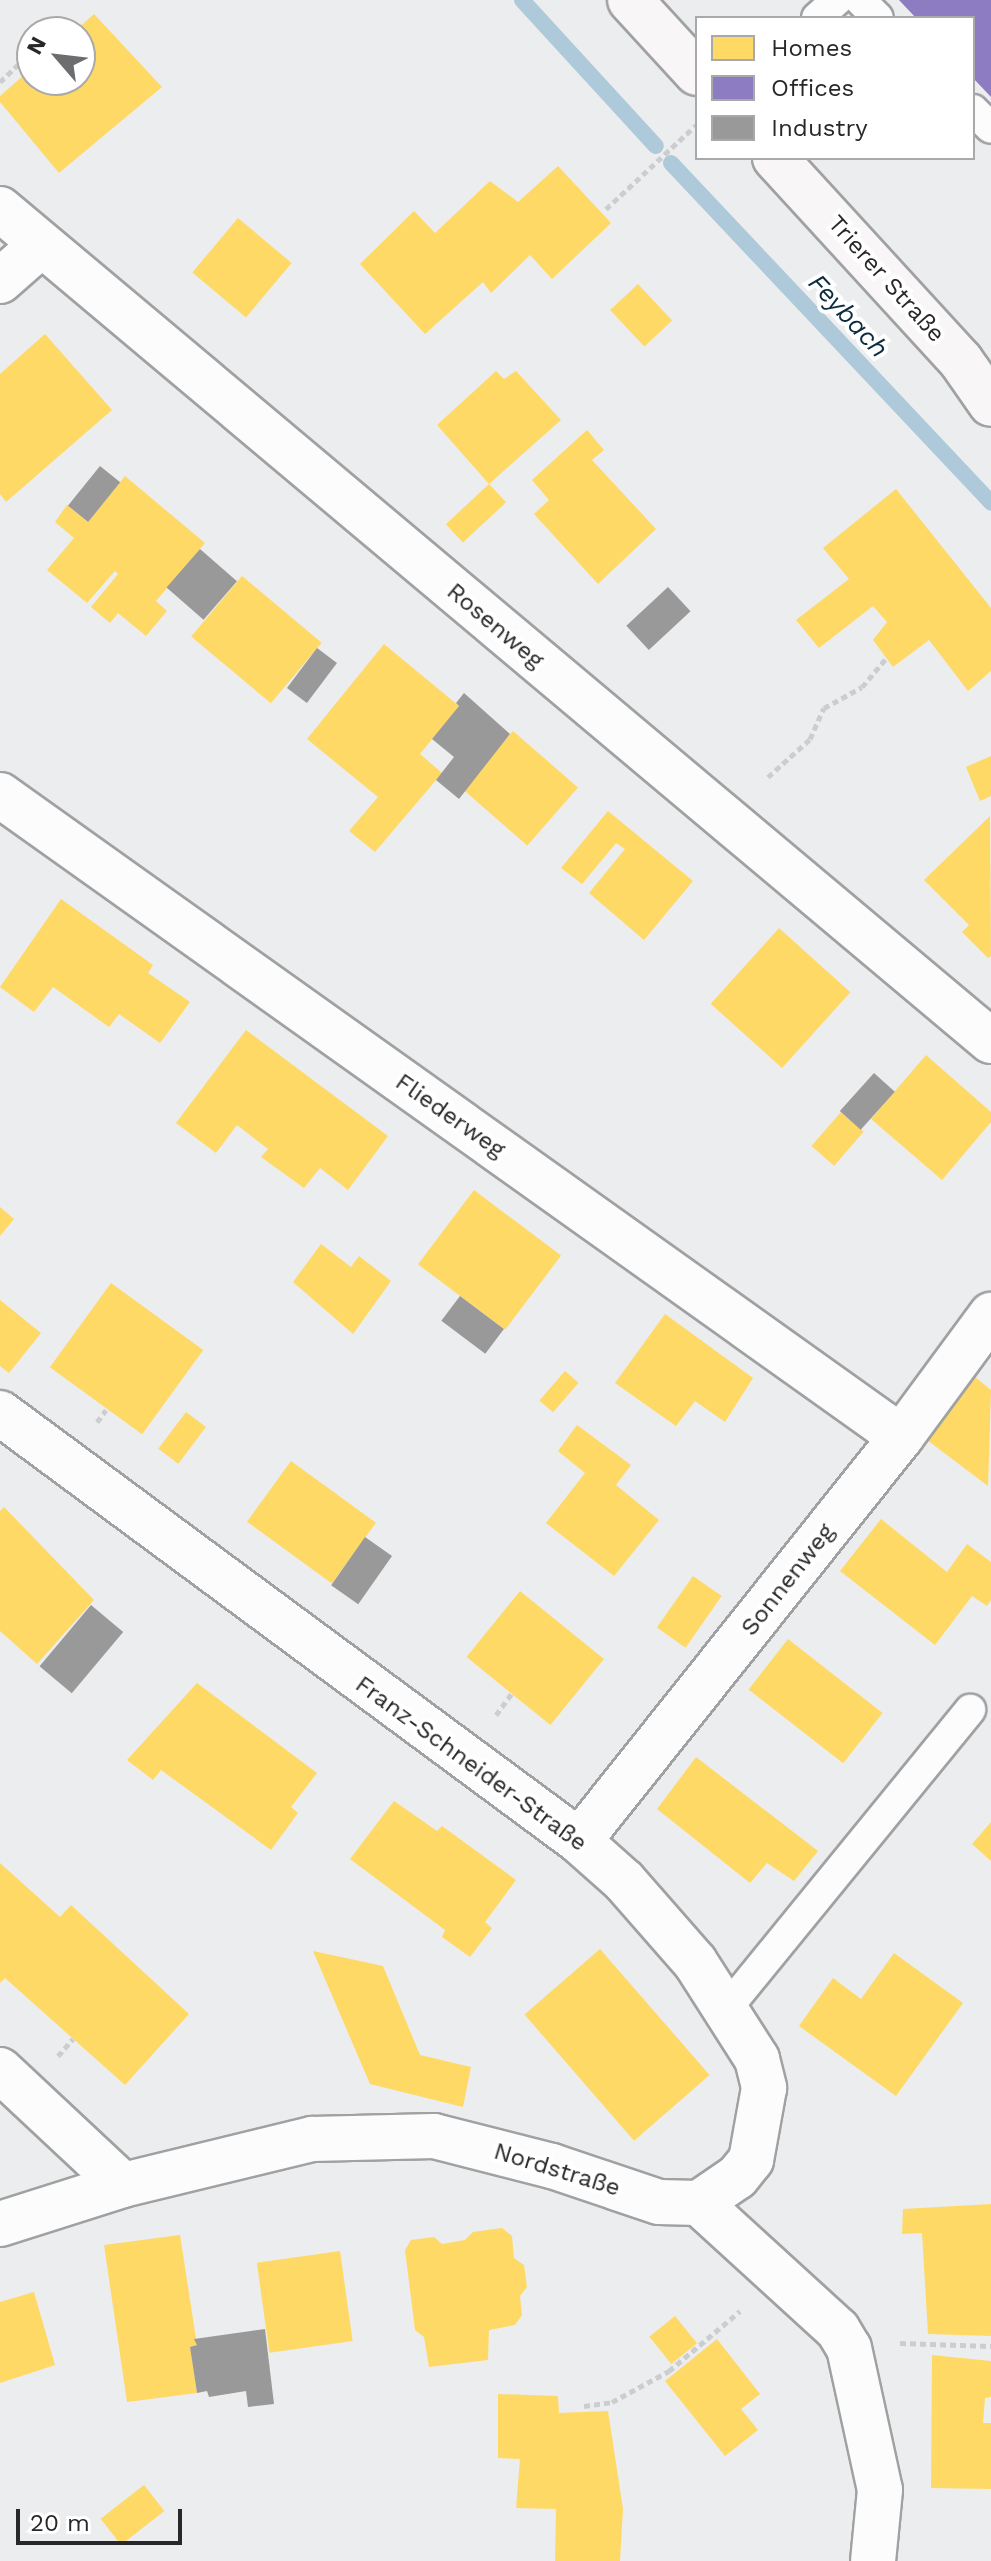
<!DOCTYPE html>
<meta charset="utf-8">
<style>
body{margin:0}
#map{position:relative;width:991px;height:2561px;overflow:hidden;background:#ecedee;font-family:"Work Sans",sans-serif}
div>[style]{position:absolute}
.homes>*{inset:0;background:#ffd966;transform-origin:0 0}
.offices>*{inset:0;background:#8e7cc3}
.industry>*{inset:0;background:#999;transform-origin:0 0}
.stream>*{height:16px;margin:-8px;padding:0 8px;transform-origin:8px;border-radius:8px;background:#adc9da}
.path>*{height:5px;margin-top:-2.5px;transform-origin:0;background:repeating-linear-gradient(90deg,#cccdce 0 6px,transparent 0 10px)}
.roads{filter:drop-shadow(2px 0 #a0a1a2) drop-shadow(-2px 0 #a0a1a2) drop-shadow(0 2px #a0a1a2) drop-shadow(0 -2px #a0a1a2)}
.lane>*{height:30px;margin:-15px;padding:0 15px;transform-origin:15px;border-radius:15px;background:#fcfcfc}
.street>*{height:44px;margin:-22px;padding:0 22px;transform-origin:22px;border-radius:22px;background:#fcfcfc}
.secondary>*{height:44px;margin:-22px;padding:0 22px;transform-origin:22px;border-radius:22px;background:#f8f6f6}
span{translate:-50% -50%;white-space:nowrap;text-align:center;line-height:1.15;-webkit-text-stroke:8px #fff;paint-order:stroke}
.street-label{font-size:24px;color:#28282a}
.water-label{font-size:26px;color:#0b2c3e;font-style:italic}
.legend{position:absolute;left:695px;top:16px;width:280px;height:144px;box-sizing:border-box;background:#fff;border:2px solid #a9a9aa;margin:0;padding:10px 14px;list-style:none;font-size:24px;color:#28282a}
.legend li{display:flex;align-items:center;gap:16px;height:40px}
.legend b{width:40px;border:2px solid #a9a9aa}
.north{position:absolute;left:16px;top:16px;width:80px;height:80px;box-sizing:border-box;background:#fff;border:2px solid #a9a9aa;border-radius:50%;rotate:298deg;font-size:22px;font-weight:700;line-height:32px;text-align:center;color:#28282a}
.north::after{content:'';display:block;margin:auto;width:28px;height:36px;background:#6d6d6f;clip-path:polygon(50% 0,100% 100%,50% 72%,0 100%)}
.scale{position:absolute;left:16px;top:2509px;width:166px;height:36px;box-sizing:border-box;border:4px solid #28282a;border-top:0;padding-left:10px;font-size:24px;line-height:28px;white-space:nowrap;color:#28282a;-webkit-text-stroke:6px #fff;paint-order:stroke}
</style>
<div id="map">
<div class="homes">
<div style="clip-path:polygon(94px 14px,162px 87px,59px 173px,0 102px,0 96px,32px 68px,32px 80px,80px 80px,80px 32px,74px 32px)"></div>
<div style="clip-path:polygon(558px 166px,611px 223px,552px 279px,530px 255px,491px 293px,483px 282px,425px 334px,360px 264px,414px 211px,435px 233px,490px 181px,518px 202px)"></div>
<div style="left:238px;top:218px;width:70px;height:71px;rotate:40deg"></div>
<div style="left:638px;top:284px;width:50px;height:38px;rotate:47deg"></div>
<div style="clip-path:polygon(45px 334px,112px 410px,6px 502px,0 494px,0 374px)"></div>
<div style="clip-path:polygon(496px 371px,504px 379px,516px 371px,561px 420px,489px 484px,437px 425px)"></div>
<div style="clip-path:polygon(587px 430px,604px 450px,592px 460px,656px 529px,598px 584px,534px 514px,549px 500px,532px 480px)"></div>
<div style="clip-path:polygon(125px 476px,205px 543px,156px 601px,167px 611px,146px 636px,118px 613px,110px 623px,91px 607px,118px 574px,115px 571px,87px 603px,47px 570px,74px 538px,55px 522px,67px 505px,88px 522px)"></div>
<div style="left:489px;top:484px;width:25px;height:59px;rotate:47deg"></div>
<div style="clip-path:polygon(896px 489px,991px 608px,991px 671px,968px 691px,929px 640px,893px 667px,873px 640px,887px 622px,873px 606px,819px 648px,796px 620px,849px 579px,823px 548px)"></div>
<div style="left:242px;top:576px;width:104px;height:79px;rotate:40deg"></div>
<div style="clip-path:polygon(384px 644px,459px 706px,420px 754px,442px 773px,375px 852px,349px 831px,378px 797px,307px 739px)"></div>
<div style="left:513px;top:731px;width:86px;height:77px;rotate:41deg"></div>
<div style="clip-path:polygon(991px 756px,991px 796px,980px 801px,966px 767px)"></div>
<div style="clip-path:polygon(608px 811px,693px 881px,644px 940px,589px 893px,625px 849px,616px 843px,582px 884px,561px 868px)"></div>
<div style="clip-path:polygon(990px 816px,991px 956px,988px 958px,962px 932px,969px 925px,924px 880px)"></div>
<div style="clip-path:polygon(61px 899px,153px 965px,148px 973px,190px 1002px,160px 1043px,119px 1014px,109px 1027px,53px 987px,34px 1012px,0 987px)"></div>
<div style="left:779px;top:928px;width:96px;height:102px;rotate:42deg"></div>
<div style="clip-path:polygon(246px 1030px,388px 1136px,348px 1190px,320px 1168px,304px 1188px,261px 1157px,268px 1149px,237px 1125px,216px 1153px,176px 1123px)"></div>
<div style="clip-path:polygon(926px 1055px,991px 1112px,991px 1122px,942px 1180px,871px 1119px)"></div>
<div style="left:841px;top:1112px;width:30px;height:45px;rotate:41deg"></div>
<div style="left:474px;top:1190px;width:109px;height:93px;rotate:37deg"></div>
<div style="clip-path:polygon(0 1207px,14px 1219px,0 1236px)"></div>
<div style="clip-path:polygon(321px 1244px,351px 1267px,359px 1256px,391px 1281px,353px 1334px,293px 1282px)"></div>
<div style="left:111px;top:1283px;width:114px;height:104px;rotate:36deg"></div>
<div style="clip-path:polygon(0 1300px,41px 1333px,9px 1373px,0 1366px)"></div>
<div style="clip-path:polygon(665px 1314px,753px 1378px,725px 1422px,695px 1401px,676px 1426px,615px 1383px)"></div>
<div style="left:565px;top:1371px;width:18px;height:39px;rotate:41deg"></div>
<div style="clip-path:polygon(975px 1377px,991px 1390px,988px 1486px,927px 1440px)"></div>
<div style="left:186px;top:1412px;width:25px;height:46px;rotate:37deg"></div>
<div style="clip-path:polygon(577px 1425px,631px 1465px,616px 1485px,659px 1520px,614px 1576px,546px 1523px,585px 1473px,558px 1451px)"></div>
<div style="left:291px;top:1461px;width:105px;height:75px;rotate:36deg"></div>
<div style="clip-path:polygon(4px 1507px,94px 1600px,37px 1664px,0 1631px,0 1511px)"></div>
<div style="clip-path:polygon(881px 1519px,947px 1572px,967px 1544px,991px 1562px,991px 1600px,987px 1606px,972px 1596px,935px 1645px,840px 1571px)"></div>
<div style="left:693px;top:1576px;width:35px;height:63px;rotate:35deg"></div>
<div style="left:520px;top:1591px;width:108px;height:85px;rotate:39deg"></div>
<div style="left:788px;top:1639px;width:120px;height:64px;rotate:38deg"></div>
<div style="clip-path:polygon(197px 1683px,317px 1773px,291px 1807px,298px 1813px,271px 1850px,161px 1770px,153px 1780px,127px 1760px)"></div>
<div style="clip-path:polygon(696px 1757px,818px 1851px,794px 1881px,767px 1863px,750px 1883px,657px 1809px)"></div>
<div style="clip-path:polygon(394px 1801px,437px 1831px,442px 1826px,516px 1880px,485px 1922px,492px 1928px,470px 1957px,442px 1937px,445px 1930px,350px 1859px)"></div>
<div style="clip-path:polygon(991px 1822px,991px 1861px,972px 1844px)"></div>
<div style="clip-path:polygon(0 1863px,60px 1917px,71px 1905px,189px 2014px,125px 2085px,5px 1978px,0 1983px)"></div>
<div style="left:600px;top:1949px;width:167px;height:100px;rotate:49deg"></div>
<div style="clip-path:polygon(313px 1951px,383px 1966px,420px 2055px,471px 2067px,463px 2107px,370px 2084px)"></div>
<div style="clip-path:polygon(894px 1953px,963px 2003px,896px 2096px,799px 2026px,833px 1978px,861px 1999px)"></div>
<div style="clip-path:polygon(991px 2204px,991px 2336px,928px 2334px,922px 2233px,902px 2234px,903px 2209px)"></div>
<div style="clip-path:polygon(502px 2228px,512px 2236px,514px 2258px,524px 2265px,527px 2287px,520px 2296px,522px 2315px,515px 2325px,489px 2330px,488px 2360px,429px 2367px,424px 2337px,415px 2330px,405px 2250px,411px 2240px,434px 2237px,442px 2244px,465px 2240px,473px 2232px)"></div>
<div style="clip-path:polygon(180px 2235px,197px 2345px,190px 2347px,197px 2393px,127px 2402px,104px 2245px)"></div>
<div style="left:340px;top:2251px;width:91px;height:84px;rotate:82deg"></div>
<div style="clip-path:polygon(34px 2292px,55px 2365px,0 2383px,0 2302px)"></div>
<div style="left:675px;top:2316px;width:35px;height:33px;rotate:51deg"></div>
<div style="clip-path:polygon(717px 2339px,760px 2394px,741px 2409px,758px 2430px,725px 2456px,665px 2381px)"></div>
<div style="clip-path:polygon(932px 2355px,991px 2361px,991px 2397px,985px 2398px,983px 2423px,991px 2423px,991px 2489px,931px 2488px)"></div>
<div style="clip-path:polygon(498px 2394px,558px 2396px,559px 2413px,608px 2411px,623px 2509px,620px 2561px,555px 2561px,556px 2509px,516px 2508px,520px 2459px,498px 2458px)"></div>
<div style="left:144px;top:2485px;width:33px;height:55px;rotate:52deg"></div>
</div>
<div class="offices">
<div style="clip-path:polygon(899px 0,991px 0,991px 97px,973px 78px,973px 18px,916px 18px)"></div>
</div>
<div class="industry">
<div style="left:100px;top:466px;width:26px;height:51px;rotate:39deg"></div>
<div style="left:200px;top:549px;width:49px;height:51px;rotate:41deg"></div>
<div style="left:668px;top:587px;width:33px;height:57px;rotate:47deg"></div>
<div style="left:317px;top:648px;width:25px;height:50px;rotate:37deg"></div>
<div style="clip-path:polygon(464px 693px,510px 734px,459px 799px,436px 780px,454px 757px,432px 739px,459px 706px,456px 703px)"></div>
<div style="left:874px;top:1073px;width:28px;height:51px;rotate:42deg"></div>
<div style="left:460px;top:1296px;width:55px;height:31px;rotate:37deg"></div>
<div style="left:365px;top:1537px;width:33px;height:59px;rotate:35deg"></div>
<div style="left:91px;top:1605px;width:42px;height:80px;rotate:40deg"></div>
<div style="clip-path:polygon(265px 2329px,274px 2404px,248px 2407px,246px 2391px,209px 2397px,207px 2391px,197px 2393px,190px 2347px,197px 2345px,194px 2339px)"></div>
</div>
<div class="stream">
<div style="left:522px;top:0;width:198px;rotate:47.5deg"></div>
<div style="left:671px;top:163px;width:467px;rotate:46.7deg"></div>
</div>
<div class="path">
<div style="left:0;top:82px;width:32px;rotate:-44deg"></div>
<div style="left:23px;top:60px;width:9px;rotate:6deg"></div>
<div style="left:606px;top:209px;width:123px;rotate:-43deg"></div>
<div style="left:768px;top:777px;width:57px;rotate:-42.1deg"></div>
<div style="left:810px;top:739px;width:34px;rotate:-66deg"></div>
<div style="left:824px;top:708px;width:43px;rotate:-28.9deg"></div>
<div style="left:862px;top:687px;width:38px;rotate:-50deg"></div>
<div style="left:97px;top:1422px;width:15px;rotate:-53deg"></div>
<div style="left:496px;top:1715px;width:27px;rotate:-54deg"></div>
<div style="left:58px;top:2056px;width:23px;rotate:-49deg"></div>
<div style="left:900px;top:2343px;width:91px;rotate:1.9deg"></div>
<div style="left:584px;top:2406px;width:28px;rotate:-8deg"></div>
<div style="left:612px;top:2402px;width:65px;rotate:-28.5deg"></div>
<div style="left:669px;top:2371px;width:93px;rotate:-40.2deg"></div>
</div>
<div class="roads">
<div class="lane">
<div style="left:860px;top:0;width:25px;rotate:45deg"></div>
<div style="left:817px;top:18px;width:27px;rotate:-42deg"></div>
<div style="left:973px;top:110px;width:25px;rotate:45deg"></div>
<div style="left:727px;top:2008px;width:385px;rotate:-50.8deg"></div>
</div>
<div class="street">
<div style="left:0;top:209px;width:1294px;rotate:40.02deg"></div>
<div style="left:0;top:281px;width:55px;rotate:-41.3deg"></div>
<div style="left:0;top:795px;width:1106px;rotate:35.47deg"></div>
<div style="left:0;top:1413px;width:720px;rotate:36.47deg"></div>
<div style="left:579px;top:1841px;width:60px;rotate:41.6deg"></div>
<div style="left:624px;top:1881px;width:108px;rotate:48.8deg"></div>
<div style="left:695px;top:1962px;width:115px;rotate:57.4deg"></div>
<div style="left:757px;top:2059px;width:30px;rotate:76deg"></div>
<div style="left:764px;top:2088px;width:73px;rotate:100.2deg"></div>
<div style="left:751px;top:2160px;width:22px;rotate:129deg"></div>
<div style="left:737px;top:2177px;width:46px;rotate:145.6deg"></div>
<div style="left:579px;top:1841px;width:517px;rotate:-51.44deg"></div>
<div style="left:901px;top:1437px;width:152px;rotate:-53.6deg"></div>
<div style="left:0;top:2070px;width:168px;rotate:43.1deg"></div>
<div style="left:0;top:2224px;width:129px;rotate:-17.6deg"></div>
<div style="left:123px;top:2185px;width:195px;rotate:-13.7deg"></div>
<div style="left:312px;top:2139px;width:122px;rotate:-1.4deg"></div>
<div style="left:434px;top:2136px;width:122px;rotate:14.3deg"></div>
<div style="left:552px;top:2166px;width:113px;rotate:18.6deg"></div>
<div style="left:659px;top:2202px;width:40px;rotate:1.4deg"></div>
<div style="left:699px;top:2203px;width:188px;rotate:42.4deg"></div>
<div style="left:838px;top:2330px;width:21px;rotate:59deg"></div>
<div style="left:849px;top:2348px;width:145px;rotate:77.7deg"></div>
<div style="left:880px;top:2490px;width:71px;rotate:95.6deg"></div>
</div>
<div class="secondary">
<div style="left:630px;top:0;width:99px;rotate:47.5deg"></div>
<div style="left:775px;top:158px;width:275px;rotate:47.5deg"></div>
<div style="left:961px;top:361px;width:52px;rotate:55.1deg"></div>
</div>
</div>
<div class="street-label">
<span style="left:886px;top:279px;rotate:48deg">Trierer Straße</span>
<span style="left:495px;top:626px;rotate:40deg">Rosenweg</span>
<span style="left:450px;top:1116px;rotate:35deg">Fliederweg</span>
<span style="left:788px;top:1580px;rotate:-52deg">Sonnenweg</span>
<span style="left:471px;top:1764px;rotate:36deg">Franz-Schneider-Straße</span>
<span style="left:557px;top:2170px;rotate:17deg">Nordstraße</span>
</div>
<div class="water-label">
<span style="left:848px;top:316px;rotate:47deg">Feybach</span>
</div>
<ul class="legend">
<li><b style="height:22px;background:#ffd966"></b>Homes</li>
<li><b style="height:22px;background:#8e7cc3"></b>Offices</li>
<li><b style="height:22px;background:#999"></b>Industry</li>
</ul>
<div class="north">N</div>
<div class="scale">20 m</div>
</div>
